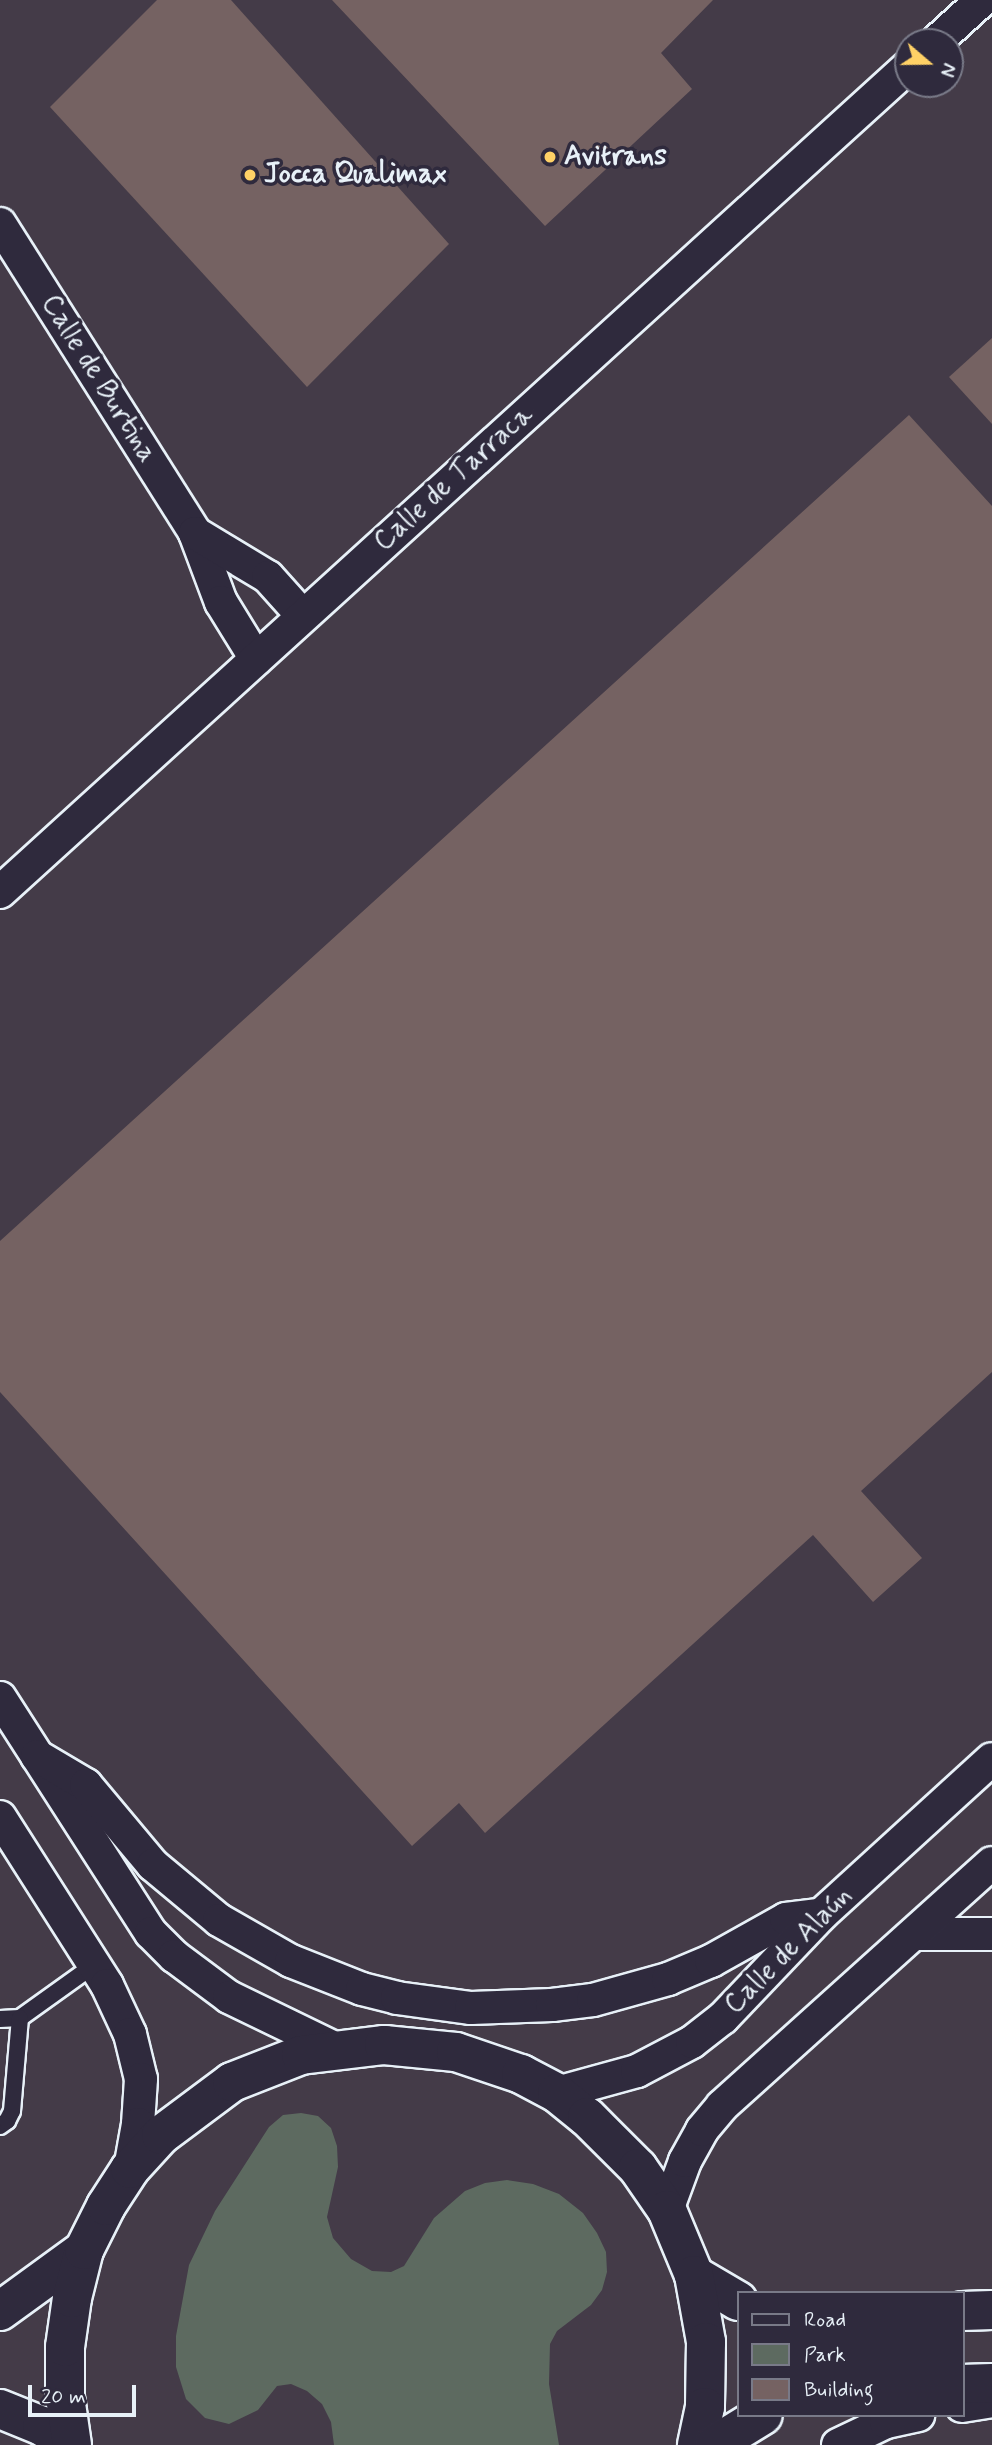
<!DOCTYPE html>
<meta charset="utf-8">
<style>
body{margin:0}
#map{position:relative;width:992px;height:2445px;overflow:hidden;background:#2f2a3d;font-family:Mynerve,sans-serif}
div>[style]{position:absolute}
.built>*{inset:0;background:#443b48}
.green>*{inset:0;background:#5d6a60}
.building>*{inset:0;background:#756262}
.roads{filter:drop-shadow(2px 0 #e8f1f8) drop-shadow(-2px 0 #e8f1f8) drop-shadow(0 2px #e8f1f8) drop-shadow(0 -2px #e8f1f8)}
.service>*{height:16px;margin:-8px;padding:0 8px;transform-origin:8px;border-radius:8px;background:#2f2a3d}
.minor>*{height:32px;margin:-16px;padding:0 16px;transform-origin:16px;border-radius:16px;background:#2f2a3d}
.primary>*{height:38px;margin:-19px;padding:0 19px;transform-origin:19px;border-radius:19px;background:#2f2a3d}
.dots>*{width:19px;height:19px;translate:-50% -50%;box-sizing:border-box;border:4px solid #2f2a3d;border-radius:50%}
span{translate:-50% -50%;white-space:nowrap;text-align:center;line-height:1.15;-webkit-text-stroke:7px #2f2a3d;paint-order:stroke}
.poi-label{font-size:28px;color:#e8f1f8;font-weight:700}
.left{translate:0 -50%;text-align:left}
.street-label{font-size:28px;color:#e8f1f8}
.legend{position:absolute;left:737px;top:2291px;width:228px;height:126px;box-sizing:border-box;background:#2f2a3d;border:2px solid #797a88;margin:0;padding:9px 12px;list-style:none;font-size:21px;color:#e8f1f8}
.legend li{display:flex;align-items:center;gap:14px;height:35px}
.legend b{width:35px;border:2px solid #797a88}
.north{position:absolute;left:894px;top:28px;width:70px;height:70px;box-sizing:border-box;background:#2f2a3d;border:2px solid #797a88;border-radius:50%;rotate:110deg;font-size:19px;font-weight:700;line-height:28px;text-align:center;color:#e8f1f8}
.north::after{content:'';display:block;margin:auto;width:24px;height:32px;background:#ffd166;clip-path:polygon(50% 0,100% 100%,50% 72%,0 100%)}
.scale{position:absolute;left:28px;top:2385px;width:108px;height:32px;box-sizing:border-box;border:4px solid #e8f1f8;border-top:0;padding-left:9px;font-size:21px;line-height:24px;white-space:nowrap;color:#e8f1f8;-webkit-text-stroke:5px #2f2a3d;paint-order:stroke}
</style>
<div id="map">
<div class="built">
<div style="clip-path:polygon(evenodd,0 0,992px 0,992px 2445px,0 2445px,0 0,908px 42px,950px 42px,950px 84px,908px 84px,908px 42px,0 0,738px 2293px,962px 2293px,962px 2415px,738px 2415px,738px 2293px)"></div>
</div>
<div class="green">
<div style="clip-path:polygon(301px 2113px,318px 2116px,331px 2128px,337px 2146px,338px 2167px,327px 2217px,333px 2238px,351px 2259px,372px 2271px,391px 2272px,404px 2266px,434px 2218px,465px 2191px,485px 2183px,507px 2180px,533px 2184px,559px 2194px,583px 2213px,597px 2233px,606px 2252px,607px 2272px,602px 2290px,591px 2305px,557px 2331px,550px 2344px,549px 2384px,559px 2445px,334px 2445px,331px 2422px,322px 2404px,307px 2391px,291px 2384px,277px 2386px,258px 2410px,229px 2424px,205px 2418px,186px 2399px,176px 2367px,176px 2336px,189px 2265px,215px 2211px,269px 2127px,283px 2115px)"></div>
</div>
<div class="building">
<div style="clip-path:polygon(157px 0,231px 0,449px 244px,307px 387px,50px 107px)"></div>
<div style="clip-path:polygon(332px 0,713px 0,661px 53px,692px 89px,545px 226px)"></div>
<div style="clip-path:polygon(992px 338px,992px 424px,949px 377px)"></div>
<div style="clip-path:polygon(909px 415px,992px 506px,992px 1372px,861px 1491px,922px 1558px,873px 1602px,813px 1535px,485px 1833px,459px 1803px,412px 1846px,0 1392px,0 1241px)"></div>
</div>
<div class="roads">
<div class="service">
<div style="left:0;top:2019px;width:20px;rotate:-3deg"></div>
<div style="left:20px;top:2018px;width:91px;rotate:-35.6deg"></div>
<div style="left:0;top:2126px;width:9px;rotate:-36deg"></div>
<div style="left:7px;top:2121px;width:11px;rotate:-63deg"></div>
<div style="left:12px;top:2111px;width:93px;rotate:-85.1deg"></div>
</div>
<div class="minor">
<div style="left:936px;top:42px;width:62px;rotate:-42.4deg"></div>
<div style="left:0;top:224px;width:365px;rotate:57.7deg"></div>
<div style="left:195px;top:533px;width:74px;rotate:69.4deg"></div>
<div style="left:221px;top:602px;width:67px;rotate:58.4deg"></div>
<div style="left:195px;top:533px;width:85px;rotate:31.1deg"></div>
<div style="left:268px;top:577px;width:52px;rotate:48.1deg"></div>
<div style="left:0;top:892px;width:1227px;rotate:-42.26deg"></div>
<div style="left:0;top:1698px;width:279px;rotate:57.3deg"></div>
<div style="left:151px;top:1933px;width:33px;rotate:45deg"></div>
<div style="left:174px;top:1956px;width:69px;rotate:36.7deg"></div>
<div style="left:229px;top:1997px;width:119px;rotate:25.9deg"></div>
<div style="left:37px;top:1756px;width:57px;rotate:30.6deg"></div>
<div style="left:86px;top:1785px;width:104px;rotate:50.1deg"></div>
<div style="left:153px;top:1865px;width:86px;rotate:39.8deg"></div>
<div style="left:219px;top:1920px;width:83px;rotate:29.7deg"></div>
<div style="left:291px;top:1961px;width:76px;rotate:21.5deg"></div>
<div style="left:362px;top:1989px;width:36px;rotate:14deg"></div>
<div style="left:397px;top:1998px;width:75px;rotate:7.7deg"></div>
<div style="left:471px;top:2008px;width:81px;rotate:-2.1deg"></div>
<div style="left:552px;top:2005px;width:41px;rotate:-7deg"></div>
<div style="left:593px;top:2000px;width:78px;rotate:-15.6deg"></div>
<div style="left:668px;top:1979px;width:47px;rotate:-22.7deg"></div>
<div style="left:711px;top:1961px;width:86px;rotate:-29.2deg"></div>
<div style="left:786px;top:1919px;width:35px;rotate:-7deg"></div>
<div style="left:0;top:1817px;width:199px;rotate:57.5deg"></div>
<div style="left:107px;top:1985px;width:54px;rotate:64.9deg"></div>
<div style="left:130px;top:2034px;width:46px;rotate:76.3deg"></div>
<div style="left:141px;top:2079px;width:45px;rotate:93.8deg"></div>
<div style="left:138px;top:2124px;width:46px;rotate:100.1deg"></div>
<div style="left:914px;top:1934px;width:78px"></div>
<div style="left:557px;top:2093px;width:83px;rotate:-15.4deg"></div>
<div style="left:637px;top:2071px;width:62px;rotate:-27.8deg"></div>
<div style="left:692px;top:2042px;width:39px;rotate:-38deg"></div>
<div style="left:723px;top:2018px;width:142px;rotate:-46.4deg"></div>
<div style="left:821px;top:1915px;width:231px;rotate:-42.4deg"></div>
<div style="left:667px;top:2210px;width:52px;rotate:-69.8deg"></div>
<div style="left:685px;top:2161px;width:35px;rotate:-61deg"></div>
<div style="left:702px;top:2130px;width:31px;rotate:-50deg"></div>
<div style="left:722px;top:2106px;width:363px;rotate:-42deg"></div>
<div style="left:962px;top:2406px;width:30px;rotate:-9deg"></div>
<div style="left:838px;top:2445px;width:53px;rotate:-25.6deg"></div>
<div style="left:886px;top:2422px;width:33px;rotate:-12deg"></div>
</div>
<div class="primary">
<div style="left:694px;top:2275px;width:51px;rotate:30.6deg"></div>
<div style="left:0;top:2311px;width:104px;rotate:-36deg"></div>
<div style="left:962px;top:2311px;width:30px;rotate:-2deg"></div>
<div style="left:962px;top:2384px;width:30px;rotate:-2deg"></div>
<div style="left:0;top:2409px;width:45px;rotate:22deg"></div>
<div style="left:42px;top:2426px;width:35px;rotate:33deg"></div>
<div style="left:72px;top:2445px;width:49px;rotate:-98.3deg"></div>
<div style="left:65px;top:2397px;width:50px;rotate:-90deg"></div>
<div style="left:65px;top:2347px;width:49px;rotate:-81.9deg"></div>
<div style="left:72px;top:2298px;width:49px;rotate:-76deg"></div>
<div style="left:84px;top:2250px;width:49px;rotate:-63.4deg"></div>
<div style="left:106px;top:2206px;width:44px;rotate:-57deg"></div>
<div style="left:130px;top:2169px;width:46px;rotate:-47.6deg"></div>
<div style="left:161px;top:2135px;width:89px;rotate:-36.7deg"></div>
<div style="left:232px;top:2082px;width:74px;rotate:-21.4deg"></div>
<div style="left:301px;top:2055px;width:84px;rotate:-6.9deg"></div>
<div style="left:384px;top:2045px;width:72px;rotate:5.6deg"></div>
<div style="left:456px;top:2052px;width:69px;rotate:18.7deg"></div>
<div style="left:521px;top:2074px;width:41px;rotate:27.8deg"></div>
<div style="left:557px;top:2093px;width:38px;rotate:39deg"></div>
<div style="left:587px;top:2117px;width:72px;rotate:45deg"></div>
<div style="left:638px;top:2168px;width:51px;rotate:55.4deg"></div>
<div style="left:667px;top:2210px;width:70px;rotate:67.4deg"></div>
<div style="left:694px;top:2275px;width:68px;rotate:79.8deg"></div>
<div style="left:706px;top:2342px;width:65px;rotate:90.9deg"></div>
<div style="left:705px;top:2407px;width:39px;rotate:102deg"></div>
<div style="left:714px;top:2445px;width:57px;rotate:-31.5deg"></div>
</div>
</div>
<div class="dots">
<div style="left:550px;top:157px;background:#ffd166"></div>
<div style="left:250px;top:175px;background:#ffd166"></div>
</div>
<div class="poi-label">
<span class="left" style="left:564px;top:157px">Avitrans</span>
<span class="left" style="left:264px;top:175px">Jocca Qualimax</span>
</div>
<div class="street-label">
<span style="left:98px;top:379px;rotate:58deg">Calle de Burtina</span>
<span style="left:454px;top:479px;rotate:-42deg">Calle de Tarraca</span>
<span style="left:789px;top:1951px;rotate:-45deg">Calle de Alaún</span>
</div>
<ul class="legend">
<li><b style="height:9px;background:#2f2a3d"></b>Road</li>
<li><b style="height:19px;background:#5d6a60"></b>Park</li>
<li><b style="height:19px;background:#756262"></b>Building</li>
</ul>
<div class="north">N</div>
<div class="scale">20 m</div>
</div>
